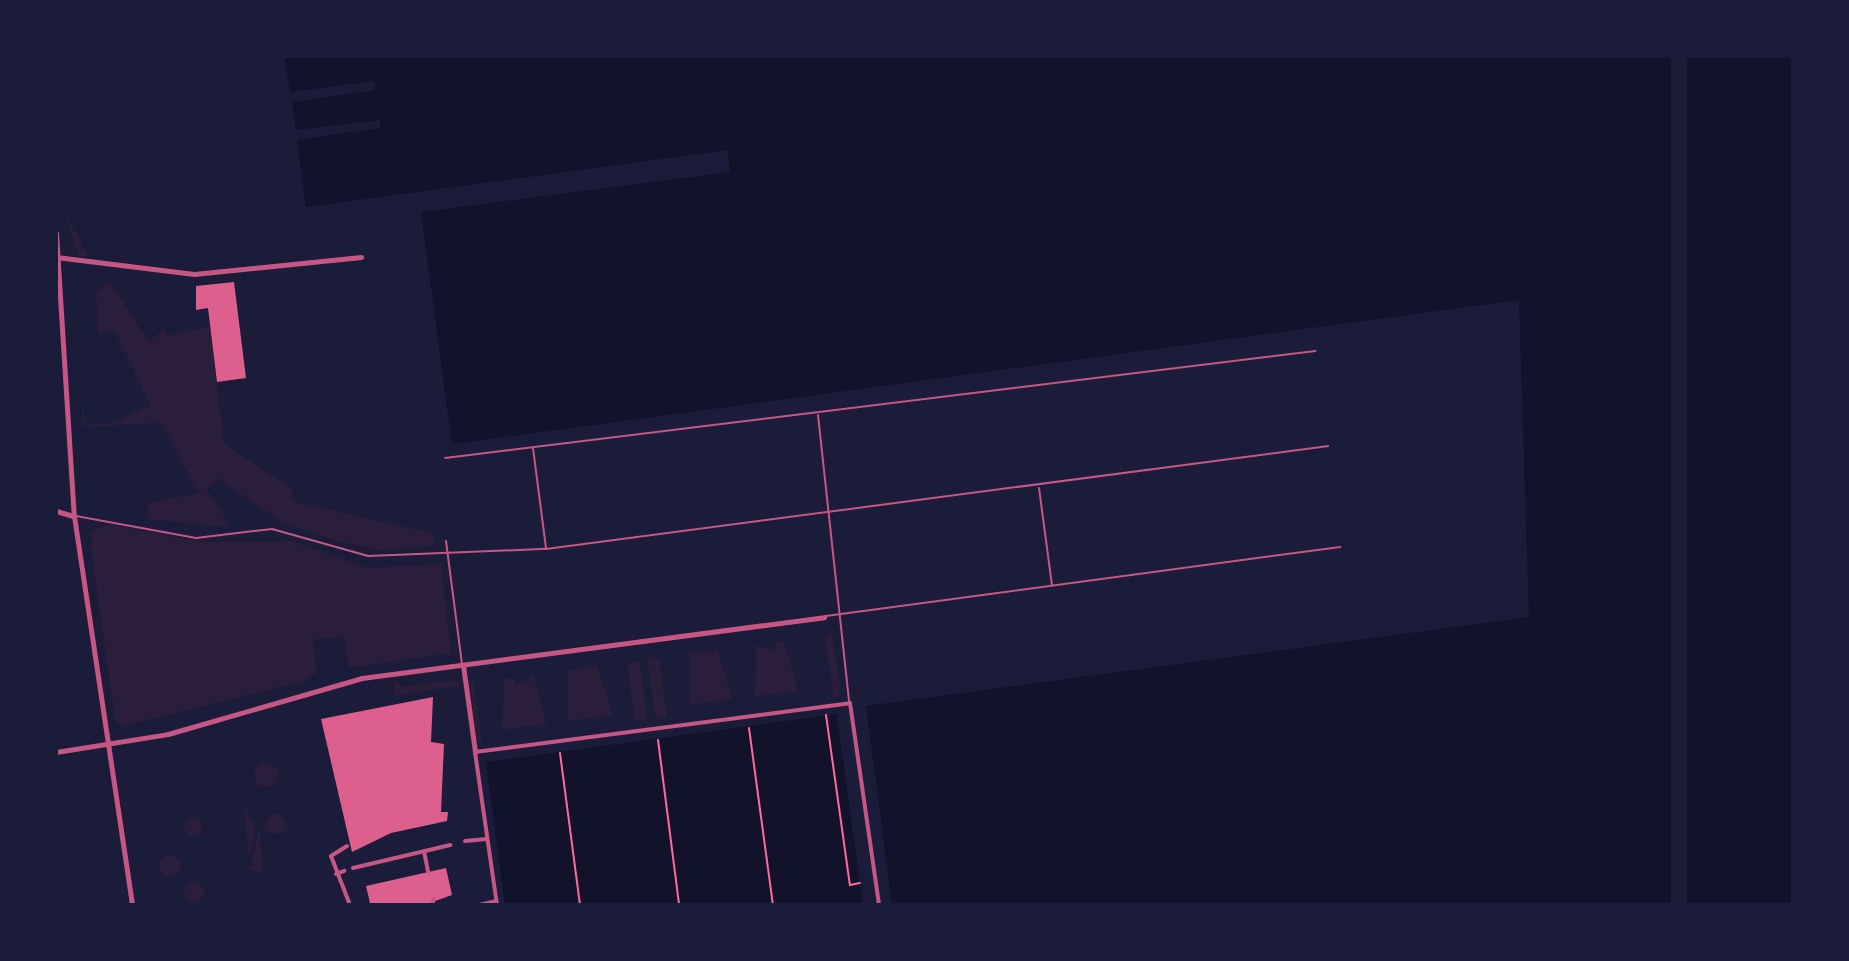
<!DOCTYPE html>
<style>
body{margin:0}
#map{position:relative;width:1849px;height:961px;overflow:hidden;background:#1b1b3a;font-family:Lato,sans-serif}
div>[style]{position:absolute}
.green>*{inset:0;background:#2a1e3b;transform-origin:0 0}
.round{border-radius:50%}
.water>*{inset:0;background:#12122b}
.pier>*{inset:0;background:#1b1b3a;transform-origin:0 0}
.building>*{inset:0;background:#dd5f8e}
.path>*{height:2px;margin:-1px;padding:0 1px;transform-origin:1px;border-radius:1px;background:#ff6b9d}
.service>*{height:2px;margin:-1px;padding:0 1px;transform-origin:1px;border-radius:1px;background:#c65784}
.pedestrian>*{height:4px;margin:-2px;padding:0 2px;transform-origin:2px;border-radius:2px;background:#c65784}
.minor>*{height:5px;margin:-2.5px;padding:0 2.5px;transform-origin:2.5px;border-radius:2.5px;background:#c65784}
span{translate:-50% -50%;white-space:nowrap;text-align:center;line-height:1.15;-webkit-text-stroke:8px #1b1b3a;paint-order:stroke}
.frame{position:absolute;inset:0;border:58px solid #1b1b3a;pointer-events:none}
</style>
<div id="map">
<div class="green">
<div style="clip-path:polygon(65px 213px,88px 256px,85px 257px,78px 256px)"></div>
<div style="clip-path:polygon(110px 282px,149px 342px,165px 328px,167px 336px,210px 326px,224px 444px,293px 489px,291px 501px,432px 533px,435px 546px,379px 550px,337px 541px,282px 522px,218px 479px,206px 488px,229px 524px,223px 527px,148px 519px,148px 503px,198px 493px,162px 423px,83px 427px,81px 396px,86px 425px,114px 423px,151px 405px,114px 330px,98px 335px,96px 293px)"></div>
<div style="clip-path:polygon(108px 524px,203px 542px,291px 541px,368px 568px,441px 564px,451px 653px,349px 668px,344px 636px,313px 640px,317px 673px,300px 682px,122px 726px,115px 720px,91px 548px,92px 531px)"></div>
<div style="clip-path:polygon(832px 635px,841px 691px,834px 701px,825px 636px)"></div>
<div style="clip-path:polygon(784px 641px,798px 691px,755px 696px,756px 645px,776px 652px,775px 643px)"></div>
<div style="clip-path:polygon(718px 650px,732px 699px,690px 705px,690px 654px)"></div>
<div style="left:659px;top:658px;width:59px;height:12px;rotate:82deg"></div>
<div style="left:640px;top:661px;width:58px;height:13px;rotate:83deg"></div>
<div style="clip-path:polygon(597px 666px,613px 715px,568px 721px,568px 670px)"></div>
<div style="clip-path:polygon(449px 673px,461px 686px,394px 695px,396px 679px,402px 687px,454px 680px)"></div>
<div style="clip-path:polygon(533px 675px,547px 724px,502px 730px,504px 679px,514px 678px,515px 686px)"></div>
<div style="clip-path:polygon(470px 683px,474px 683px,482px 741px,477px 741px)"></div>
<div class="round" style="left:254px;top:763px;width:24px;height:24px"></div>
<div style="clip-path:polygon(244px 806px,256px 826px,250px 853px,248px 853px)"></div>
<div class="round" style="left:266px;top:814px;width:20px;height:20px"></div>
<div class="round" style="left:184px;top:818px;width:18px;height:18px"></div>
<div style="clip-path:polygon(258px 831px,260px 832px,262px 872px,250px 870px)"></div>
<div class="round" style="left:159px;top:855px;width:22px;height:22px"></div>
<div class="round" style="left:184px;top:882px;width:20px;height:20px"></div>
</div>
<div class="water">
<div style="clip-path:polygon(284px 56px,1793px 56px,1793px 905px,892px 905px,866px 706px,1529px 617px,1519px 300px,452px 444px,421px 212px,730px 172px,728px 150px,306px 207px,297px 140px,380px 128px,380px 120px,296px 130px,292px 102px,375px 90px,374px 81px,290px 92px)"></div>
<div style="clip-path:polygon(837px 714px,863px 905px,505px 905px,486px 762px)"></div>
</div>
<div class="pier">
<div style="left:1671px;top:56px;width:16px;height:850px"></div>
<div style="clip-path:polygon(866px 706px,892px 905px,862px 707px)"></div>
<div style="clip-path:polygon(836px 710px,841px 713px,867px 905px,863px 905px)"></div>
</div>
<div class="building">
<div style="clip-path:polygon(234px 282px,246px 378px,217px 382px,208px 308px,196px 310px,196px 286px)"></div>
<div style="clip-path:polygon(433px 697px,431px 742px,444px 744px,441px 812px,448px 812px,447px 821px,391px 833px,352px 852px,321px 719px)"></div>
<div style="clip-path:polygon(446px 868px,452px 895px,424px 905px,370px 903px,366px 886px)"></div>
</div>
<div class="path">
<div style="left:826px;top:715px;width:172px;rotate:82deg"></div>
<div style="left:850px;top:885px;width:10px;rotate:-11deg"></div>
<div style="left:749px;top:728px;width:179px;rotate:82.3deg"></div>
<div style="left:658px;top:740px;width:166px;rotate:82.7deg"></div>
<div style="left:560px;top:753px;width:153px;rotate:82.5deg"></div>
</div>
<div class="service">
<div style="left:818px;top:415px;width:289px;rotate:83.8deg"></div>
<div style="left:533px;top:448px;width:101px;rotate:82.6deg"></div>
<div style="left:445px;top:458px;width:877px;rotate:-7.01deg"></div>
<div style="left:1039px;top:488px;width:98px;rotate:82.4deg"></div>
<div style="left:76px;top:516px;width:122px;rotate:10.4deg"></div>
<div style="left:196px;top:538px;width:77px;rotate:-6.8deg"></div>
<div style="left:272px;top:529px;width:100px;rotate:15.7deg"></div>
<div style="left:368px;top:556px;width:178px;rotate:-2.3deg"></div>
<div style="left:546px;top:549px;width:789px;rotate:-7.5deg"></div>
<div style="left:446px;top:541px;width:124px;rotate:82.6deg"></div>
<div style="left:826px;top:616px;width:519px;rotate:-7.65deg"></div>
</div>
<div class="pedestrian">
<div style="left:465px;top:841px;width:22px;rotate:-5deg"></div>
<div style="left:347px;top:846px;width:19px;rotate:148deg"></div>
<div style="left:331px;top:856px;width:53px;rotate:68.8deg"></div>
<div style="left:424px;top:851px;width:21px;rotate:79deg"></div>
<div style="left:353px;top:868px;width:100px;rotate:-13.3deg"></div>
<div style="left:336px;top:874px;width:9px;rotate:-21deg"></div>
<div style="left:433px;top:899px;width:6px;rotate:90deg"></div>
<div style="left:479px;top:905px;width:17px;rotate:-13deg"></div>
<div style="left:497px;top:905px;width:155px;rotate:-98.2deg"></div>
<div style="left:475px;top:752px;width:378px;rotate:-7.4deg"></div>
<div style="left:850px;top:703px;width:204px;rotate:81.8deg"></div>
</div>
<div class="minor">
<div style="left:56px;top:233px;width:284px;rotate:86.4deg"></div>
<div style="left:74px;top:516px;width:393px;rotate:81.5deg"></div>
<div style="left:56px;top:257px;width:139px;rotate:7deg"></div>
<div style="left:194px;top:274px;width:168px;rotate:-5.8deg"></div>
<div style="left:56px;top:511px;width:19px;rotate:16deg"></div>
<div style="left:463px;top:665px;width:88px;rotate:82.1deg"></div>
<div style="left:56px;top:752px;width:113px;rotate:-9.1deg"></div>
<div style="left:168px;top:734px;width:202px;rotate:-16.1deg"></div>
<div style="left:362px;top:678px;width:466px;rotate:-7.5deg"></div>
</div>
<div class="frame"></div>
</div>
